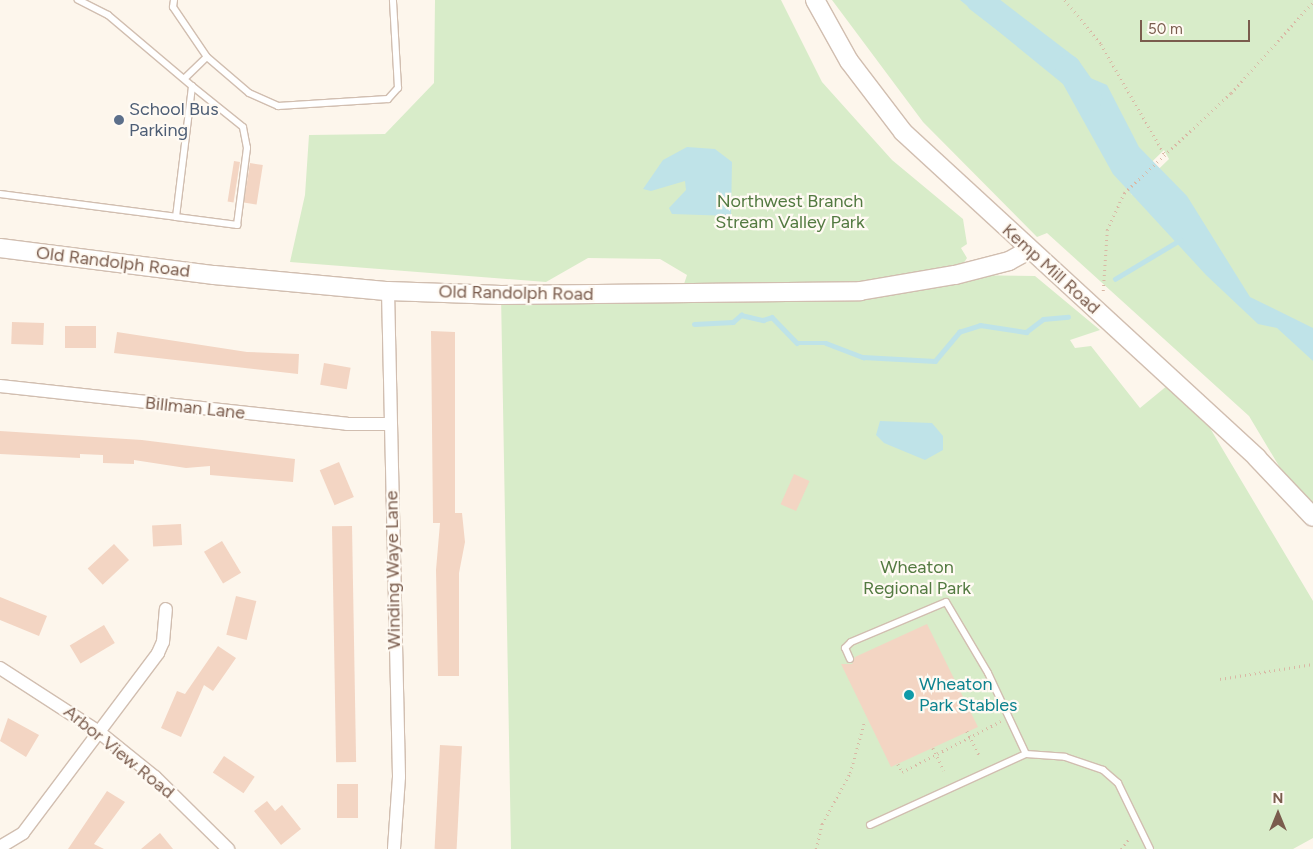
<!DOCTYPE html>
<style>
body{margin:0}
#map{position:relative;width:1313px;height:849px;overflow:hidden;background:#fdf6ec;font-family:Figtree,sans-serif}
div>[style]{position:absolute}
.green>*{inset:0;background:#d8ecc9}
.water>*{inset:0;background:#bfe3e8}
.stream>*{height:4.5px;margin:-2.25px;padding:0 2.25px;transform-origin:2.25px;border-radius:2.25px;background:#bfe3e8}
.river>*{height:26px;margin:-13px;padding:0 13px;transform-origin:13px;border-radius:13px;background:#bfe3e8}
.building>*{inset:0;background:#f3d5c3;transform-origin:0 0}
.path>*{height:2.5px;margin-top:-1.25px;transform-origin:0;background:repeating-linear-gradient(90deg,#d9b8a5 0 1px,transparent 0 5px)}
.roads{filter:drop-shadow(1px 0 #d1beb0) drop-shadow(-1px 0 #d1beb0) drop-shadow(0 1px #d1beb0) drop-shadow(0 -1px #d1beb0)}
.lane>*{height:6px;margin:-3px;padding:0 3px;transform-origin:3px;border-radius:3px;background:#fff}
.street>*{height:12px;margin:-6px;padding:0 6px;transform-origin:6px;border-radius:6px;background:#fff}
.secondary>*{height:18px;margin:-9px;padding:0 9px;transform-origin:9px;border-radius:9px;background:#fff}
.dots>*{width:14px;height:14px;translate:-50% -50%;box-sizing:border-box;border:2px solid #fffaf3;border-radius:50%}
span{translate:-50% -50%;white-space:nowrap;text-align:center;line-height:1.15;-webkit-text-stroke:4.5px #fffaf3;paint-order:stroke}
.service-label{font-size:18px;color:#4e5e75}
.left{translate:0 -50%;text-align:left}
.park-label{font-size:18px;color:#537a41}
.street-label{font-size:18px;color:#7a5c4d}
.culture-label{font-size:18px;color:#0d838f}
.north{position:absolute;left:1253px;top:789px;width:50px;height:50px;-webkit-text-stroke:4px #fffaf3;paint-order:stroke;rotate:0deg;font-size:14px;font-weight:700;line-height:20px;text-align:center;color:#7a5c4d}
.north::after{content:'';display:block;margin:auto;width:18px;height:22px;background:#7a5c4d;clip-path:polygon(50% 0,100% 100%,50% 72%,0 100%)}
.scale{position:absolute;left:1140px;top:20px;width:110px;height:22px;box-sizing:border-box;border:2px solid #7a5c4d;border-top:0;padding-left:6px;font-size:15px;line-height:18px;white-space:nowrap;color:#7a5c4d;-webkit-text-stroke:4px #fffaf3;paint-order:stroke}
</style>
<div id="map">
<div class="green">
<div style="clip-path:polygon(435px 0,781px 0,822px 82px,892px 160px,963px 219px,967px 244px,961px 248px,967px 258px,956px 275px,1035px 276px,1100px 330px,1070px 340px,1075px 348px,1091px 346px,1140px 408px,1179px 376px,1313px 601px,1313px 838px,1293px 849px,511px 849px,501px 295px,681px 293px,687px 275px,660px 259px,588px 258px,546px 282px,290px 262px,305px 195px,309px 135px,385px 134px,434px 83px)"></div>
<div style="clip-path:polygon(evenodd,832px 0,1313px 0,1313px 523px,1249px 416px,1047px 233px,1037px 237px,923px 122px,832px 0,1164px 150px,1169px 159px,1132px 195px,1128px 185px,1164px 150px)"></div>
</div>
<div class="water">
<div style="clip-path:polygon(960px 0,993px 0,1038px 56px,1107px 85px,1139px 147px,1187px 196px,1250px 297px,1313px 328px,1313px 361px,1277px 328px,1258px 324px,1206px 275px,1113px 174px,1063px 84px)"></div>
<div style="clip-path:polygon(687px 147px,715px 149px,732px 162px,731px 216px,672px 214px,669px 208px,686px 190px,685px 181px,651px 191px,643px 189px,663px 160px)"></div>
<div style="clip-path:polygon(880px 421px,932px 423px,943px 436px,943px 450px,925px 460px,884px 443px,876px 435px)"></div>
</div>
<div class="stream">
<div style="left:1115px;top:279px;width:76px;rotate:-31deg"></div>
<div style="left:694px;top:324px;width:39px;rotate:-3deg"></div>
<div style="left:733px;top:322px;width:11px;rotate:-41deg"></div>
<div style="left:741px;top:315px;width:23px;rotate:13deg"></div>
<div style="left:763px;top:320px;width:9px;rotate:-18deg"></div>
<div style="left:772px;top:317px;width:36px;rotate:46deg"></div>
<div style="left:797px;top:343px;width:29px"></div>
<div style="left:826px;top:343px;width:40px;rotate:21deg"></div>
<div style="left:863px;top:357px;width:72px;rotate:3.2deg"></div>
<div style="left:935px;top:361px;width:38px;rotate:-50deg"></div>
<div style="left:959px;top:332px;width:22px;rotate:-18deg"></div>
<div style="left:980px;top:325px;width:47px;rotate:8.7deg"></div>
<div style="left:1026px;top:332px;width:21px;rotate:-37deg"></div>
<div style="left:1043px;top:319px;width:25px;rotate:-5deg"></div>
</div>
<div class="river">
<div style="left:979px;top:0;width:112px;rotate:37.4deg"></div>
<div style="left:1068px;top:68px;width:37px;rotate:55deg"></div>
</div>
<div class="building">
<div style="left:234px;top:161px;width:6px;height:41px;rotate:9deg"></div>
<div style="left:250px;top:163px;width:13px;height:40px;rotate:9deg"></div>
<div style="left:12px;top:322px;width:32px;height:22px;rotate:2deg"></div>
<div style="left:96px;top:326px;width:22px;height:31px;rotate:90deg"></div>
<div style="clip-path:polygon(431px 331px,455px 332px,455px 513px,462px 513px,465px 542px,459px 573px,459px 676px,438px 676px,436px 570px,440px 523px,433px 523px)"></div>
<div style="clip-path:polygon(117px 332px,247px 352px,299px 354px,298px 374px,114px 353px)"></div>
<div style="left:324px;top:363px;width:27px;height:22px;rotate:10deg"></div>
<div style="clip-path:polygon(0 431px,142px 440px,295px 459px,293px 482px,210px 475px,210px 466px,186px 468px,134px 460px,134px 464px,103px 463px,103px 455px,80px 454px,80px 458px,0 454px)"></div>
<div style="left:339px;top:462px;width:38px;height:21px;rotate:67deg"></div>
<div style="left:794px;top:474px;width:17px;height:33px;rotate:24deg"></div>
<div style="left:181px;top:524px;width:21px;height:29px;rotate:87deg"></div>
<div style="left:352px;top:526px;width:236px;height:20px;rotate:89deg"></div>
<div style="left:222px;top:541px;width:37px;height:21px;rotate:59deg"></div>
<div style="left:114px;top:544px;width:22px;height:36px;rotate:47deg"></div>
<div style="left:236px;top:596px;width:21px;height:40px;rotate:14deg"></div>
<div style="clip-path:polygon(0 597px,47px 616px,39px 636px,0 620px)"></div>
<div style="clip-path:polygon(927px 624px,978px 727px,891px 767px,841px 664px,852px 664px,855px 657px)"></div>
<div style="left:104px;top:625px;width:21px;height:40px;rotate:59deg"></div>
<div style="clip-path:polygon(218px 646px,236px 658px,213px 691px,204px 685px,181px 737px,161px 728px,177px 691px,185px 694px)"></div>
<div style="clip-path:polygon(8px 718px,39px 735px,26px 757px,0 741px)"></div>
<div style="left:440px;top:745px;width:22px;height:104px;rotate:3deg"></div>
<div style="left:224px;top:756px;width:37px;height:20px;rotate:34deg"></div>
<div style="left:337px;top:784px;width:21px;height:34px"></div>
<div style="clip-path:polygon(107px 791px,125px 802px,94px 844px,104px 849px,68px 849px)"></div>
<div style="clip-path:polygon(267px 801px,275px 811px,282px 805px,301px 829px,281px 845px,254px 811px)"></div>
<div style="clip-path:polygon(160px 833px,173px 849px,141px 849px)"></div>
</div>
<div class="path">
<div style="left:1065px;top:0;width:57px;rotate:50.7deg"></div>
<div style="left:1101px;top:44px;width:128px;rotate:60deg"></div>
<div style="left:1103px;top:291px;width:61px;rotate:-86.2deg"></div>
<div style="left:1107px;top:230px;width:41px;rotate:-65.3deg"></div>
<div style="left:1124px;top:193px;width:146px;rotate:-43.1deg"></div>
<div style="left:1231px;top:93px;width:122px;rotate:-48deg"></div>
<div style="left:1220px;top:679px;width:94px;rotate:-9.2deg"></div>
<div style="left:967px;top:731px;width:27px;rotate:63deg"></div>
<div style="left:933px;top:748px;width:25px;rotate:64deg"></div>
<div style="left:898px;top:764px;width:9px;rotate:63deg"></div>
<div style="left:902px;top:772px;width:111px;rotate:-27.3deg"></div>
<div style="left:816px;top:849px;width:26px;rotate:-77deg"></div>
<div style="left:822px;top:824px;width:58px;rotate:-61.2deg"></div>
<div style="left:850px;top:773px;width:52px;rotate:-74.4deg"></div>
<div style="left:1121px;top:849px;width:13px;rotate:-51deg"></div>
</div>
<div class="roads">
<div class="lane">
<div style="left:174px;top:0;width:7px;rotate:98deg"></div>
<div style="left:173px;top:7px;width:60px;rotate:55.8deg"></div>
<div style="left:207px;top:57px;width:55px;rotate:40.6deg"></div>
<div style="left:249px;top:93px;width:32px;rotate:24deg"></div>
<div style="left:278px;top:106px;width:110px;rotate:-3.6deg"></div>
<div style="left:388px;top:99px;width:15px;rotate:-48deg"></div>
<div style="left:398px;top:88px;width:88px;rotate:-93.3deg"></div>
<div style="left:185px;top:78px;width:30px;rotate:-44deg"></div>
<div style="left:0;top:194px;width:177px;rotate:7.4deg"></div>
<div style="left:176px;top:217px;width:132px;rotate:-83deg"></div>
<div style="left:192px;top:86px;width:110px;rotate:-139.8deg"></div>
<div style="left:108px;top:15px;width:34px;rotate:-153deg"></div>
<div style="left:176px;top:217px;width:62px;rotate:7.5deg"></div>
<div style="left:237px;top:225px;width:78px;rotate:-82.6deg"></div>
<div style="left:247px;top:148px;width:21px;rotate:-101deg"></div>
<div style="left:243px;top:127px;width:65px;rotate:-141.2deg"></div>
<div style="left:850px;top:659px;width:12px;rotate:-114deg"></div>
<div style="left:845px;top:648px;width:8px;rotate:-45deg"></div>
<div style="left:851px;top:642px;width:103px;rotate:-22.8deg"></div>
<div style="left:946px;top:602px;width:82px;rotate:59.4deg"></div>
<div style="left:988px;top:673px;width:89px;rotate:64.9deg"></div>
<div style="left:870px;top:825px;width:171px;rotate:-24.5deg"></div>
<div style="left:1026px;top:754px;width:39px;rotate:4deg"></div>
<div style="left:1065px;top:757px;width:40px;rotate:18.9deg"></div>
<div style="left:1103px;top:770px;width:20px;rotate:41deg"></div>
<div style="left:1118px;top:783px;width:73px;rotate:64.1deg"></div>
</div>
<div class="street">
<div style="left:388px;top:291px;width:486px;rotate:88.7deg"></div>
<div style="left:399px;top:777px;width:72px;rotate:94deg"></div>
<div style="left:0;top:386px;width:349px;rotate:6.2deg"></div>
<div style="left:347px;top:424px;width:43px"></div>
<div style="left:0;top:668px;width:118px;rotate:32.9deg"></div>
<div style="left:99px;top:732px;width:72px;rotate:38.8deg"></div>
<div style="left:155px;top:777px;width:103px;rotate:44.6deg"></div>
<div style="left:0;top:847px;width:27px;rotate:-31deg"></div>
<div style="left:23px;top:833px;width:225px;rotate:-53.1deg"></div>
<div style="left:158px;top:653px;width:12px;rotate:-66deg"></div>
<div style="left:163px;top:642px;width:33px;rotate:-85deg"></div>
</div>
<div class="secondary">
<div style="left:815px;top:0;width:70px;rotate:60.9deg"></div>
<div style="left:849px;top:61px;width:89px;rotate:52.7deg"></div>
<div style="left:903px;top:132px;width:481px;rotate:42.6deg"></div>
<div style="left:1257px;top:458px;width:81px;rotate:46.5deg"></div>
<div style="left:0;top:248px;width:216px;rotate:7.2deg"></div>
<div style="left:214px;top:275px;width:175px;rotate:5.3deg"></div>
<div style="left:388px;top:291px;width:113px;rotate:2deg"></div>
<div style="left:501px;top:295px;width:359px;rotate:-0.6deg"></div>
<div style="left:860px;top:291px;width:96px;rotate:-9.6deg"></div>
<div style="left:955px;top:275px;width:56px;rotate:-14.5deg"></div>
<div style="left:1009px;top:261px;width:23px;rotate:-29deg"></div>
</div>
</div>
<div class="dots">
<div style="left:119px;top:120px;background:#5c6f8a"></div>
<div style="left:909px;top:695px;background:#0f9aa8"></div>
</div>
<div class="service-label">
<span class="left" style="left:129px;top:120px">School Bus<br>Parking</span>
</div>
<div class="park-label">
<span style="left:790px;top:212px">Northwest Branch<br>Stream Valley Park</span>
<span style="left:917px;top:578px">Wheaton<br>Regional Park</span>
</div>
<div class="street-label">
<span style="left:113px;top:262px;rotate:7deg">Old Randolph Road</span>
<span style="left:1051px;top:269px;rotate:42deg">Kemp Mill Road</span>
<span style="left:516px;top:293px;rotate:1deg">Old Randolph Road</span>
<span style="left:195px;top:408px;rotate:6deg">Billman Lane</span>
<span style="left:393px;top:570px;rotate:-91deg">Winding Waye Lane</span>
<span style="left:119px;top:752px;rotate:39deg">Arbor View Road</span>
</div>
<div class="culture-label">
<span class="left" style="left:919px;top:695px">Wheaton<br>Park Stables</span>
</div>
<div class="north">N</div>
<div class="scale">50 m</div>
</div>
